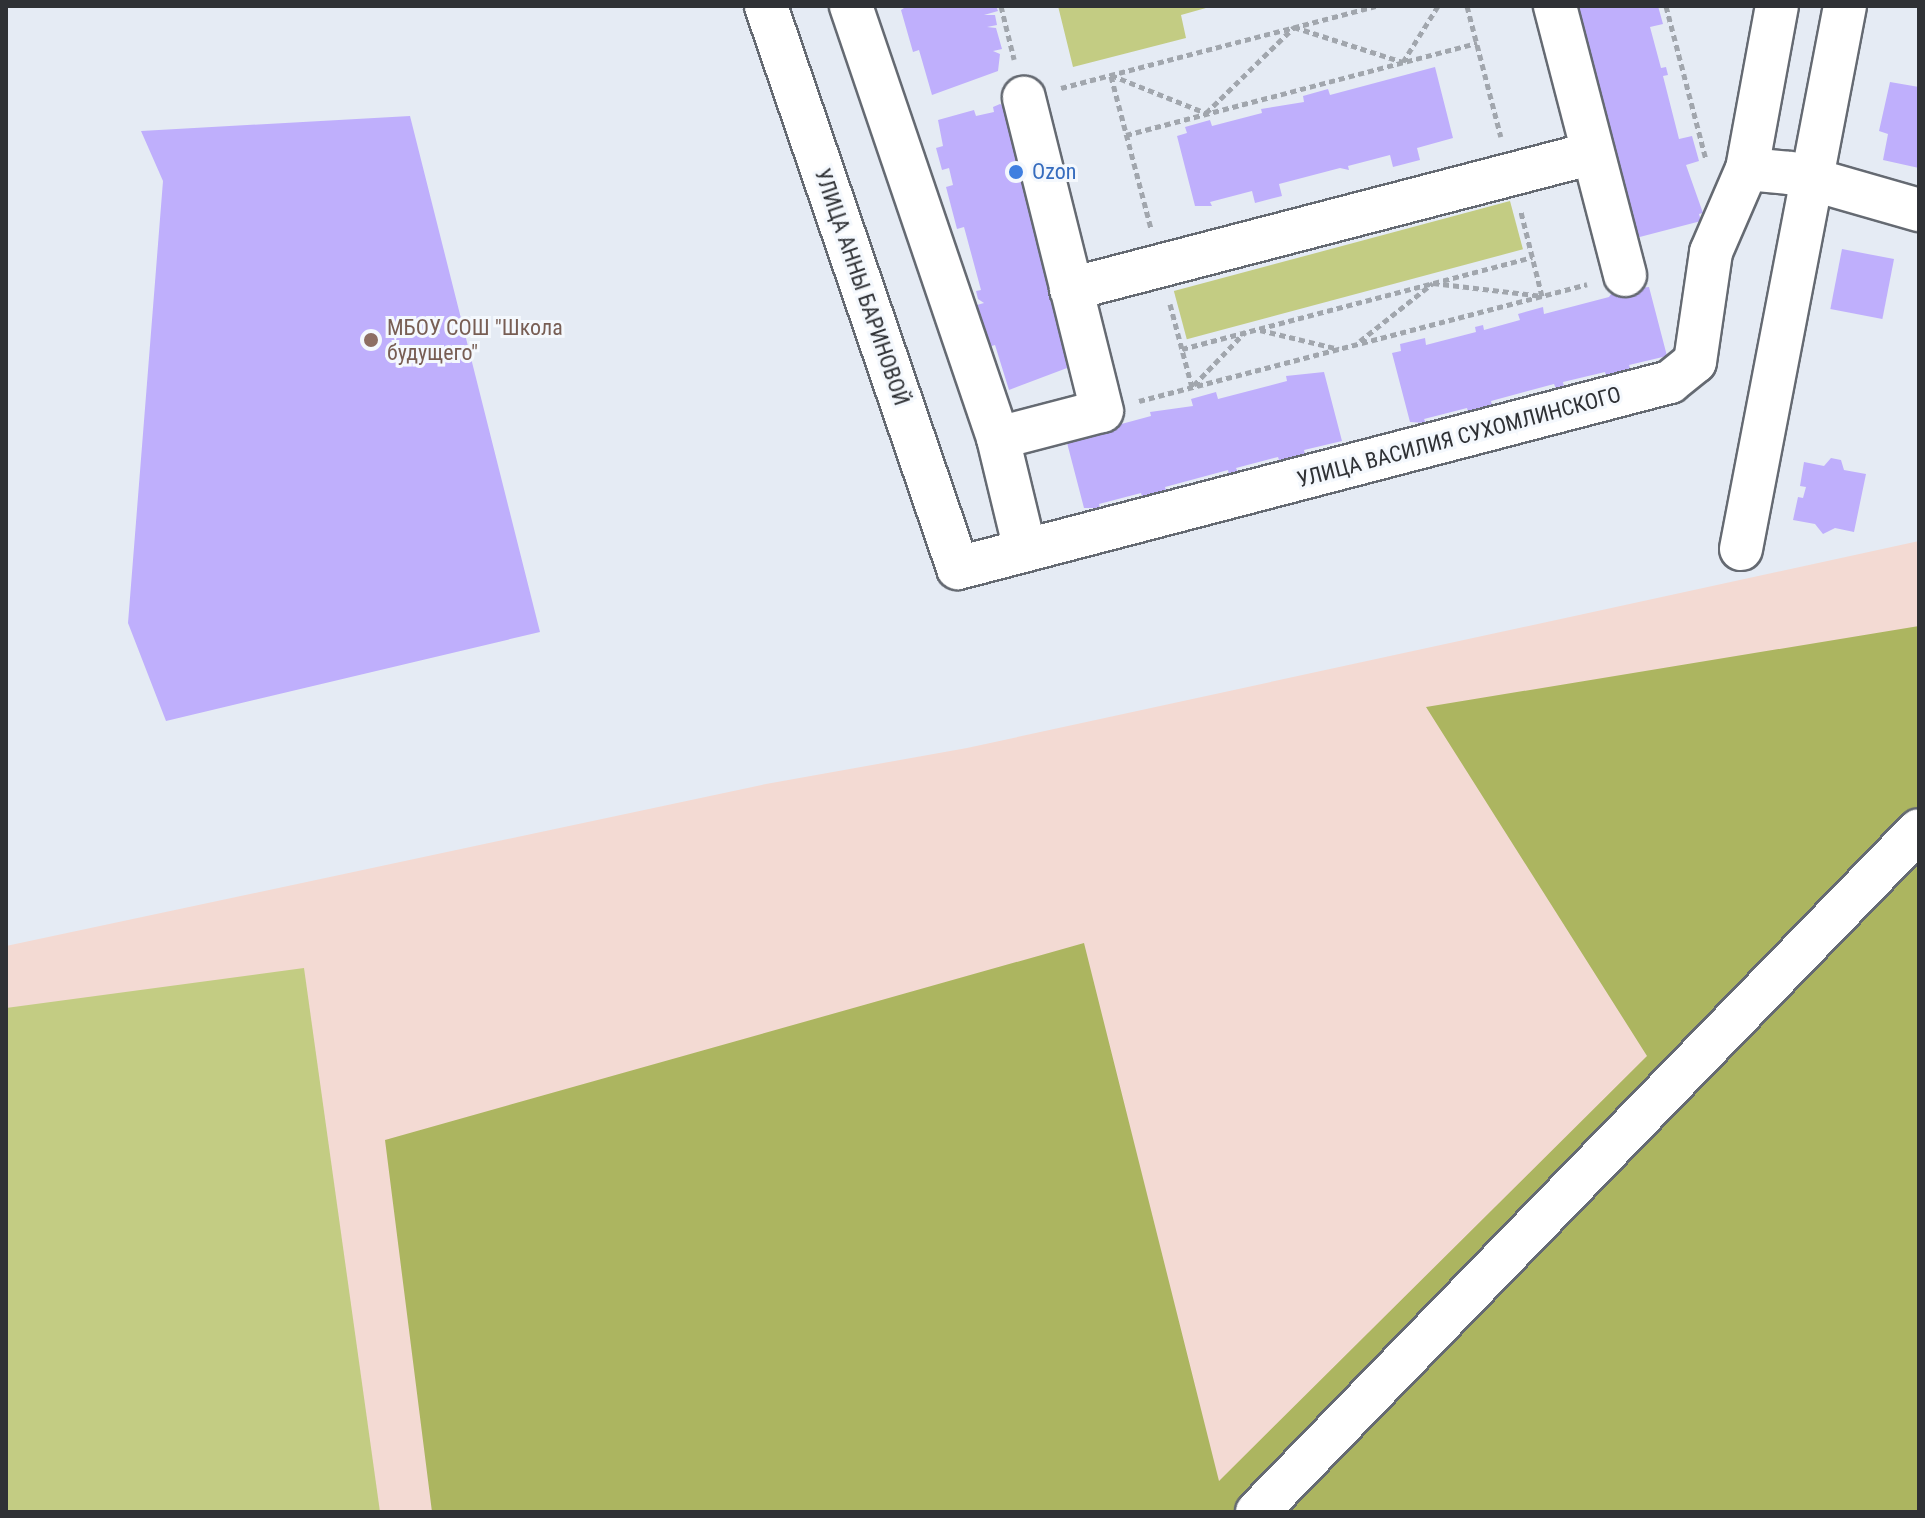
<!DOCTYPE html>
<meta charset="utf-8">
<style>
body{margin:0}
#map{position:relative;width:1925px;height:1518px;overflow:hidden;background:#e5ebf4;font-family:"Roboto Condensed",sans-serif}
div>[style]{position:absolute}
.industrial>*{inset:0;background:#f3dad3}
.green>*{inset:0;background:#c3cc83;transform-origin:0 0}
.forest>*{inset:0;background:#acb560}
.building>*{inset:0;background:#bfaffc;transform-origin:0 0}
.path>*{height:5px;margin-top:-2.5px;transform-origin:0;background:repeating-linear-gradient(90deg,#a1a6ad 0 6px,transparent 0 10px)}
.roads{filter:drop-shadow(2px 0 #656a72) drop-shadow(-2px 0 #656a72) drop-shadow(0 2px #656a72) drop-shadow(0 -2px #656a72)}
.minor>*{height:42px;margin:-21px;padding:0 21px;transform-origin:21px;border-radius:21px;background:#fff}
.dots>*{width:22px;height:22px;translate:-50% -50%;box-sizing:border-box;border:4px solid #f4f8fd;border-radius:50%}
span{translate:-50% -50%;white-space:nowrap;text-align:center;line-height:1.15;-webkit-text-stroke:6px #f4f8fd;paint-order:stroke}
.shop-label{font-size:22px;color:#366cbe}
.left{translate:0 -50%;text-align:left}
.street-label{font-size:22px;color:#2f3135}
.education-label{font-size:22px;color:#785e54}
.frame{position:absolute;inset:0;border:8px solid #2f3135;pointer-events:none}
</style>
<div id="map">
<div class="industrial">
<div style="clip-path:polygon(1919px 541px,1919px 1512px,6px 1512px,6px 946px,766px 784px,967px 748px)"></div>
</div>
<div class="green">
<div style="clip-path:polygon(1058px 6px,1213px 6px,1181px 15px,1186px 38px,1073px 67px)"></div>
<div style="left:1510px;top:201px;width:50px;height:348px;rotate:75deg"></div>
<div style="clip-path:polygon(304px 968px,380px 1512px,6px 1512px,6px 1008px)"></div>
</div>
<div class="forest">
<div style="clip-path:polygon(1919px 626px,1919px 1512px,432px 1512px,385px 1140px,1084px 943px,1219px 1481px,1647px 1056px,1426px 707px)"></div>
</div>
<div class="building">
<div style="clip-path:polygon(907px 6px,996px 6px,998px 11px,984px 15px,995px 15px,997px 25px,987px 27px,996px 28px,1002px 49px,993px 51px,1000px 54px,998px 71px,932px 95px,919px 50px,913px 52px,901px 10px)"></div>
<div style="clip-path:polygon(1571px 6px,1658px 6px,1663px 24px,1650px 27px,1661px 68px,1666px 67px,1668px 75px,1663px 76px,1679px 139px,1692px 136px,1699px 161px,1686px 165px,1703px 213px,1699px 214px,1701px 221px,1632px 239px)"></div>
<div style="clip-path:polygon(1435px 67px,1453px 138px,1417px 148px,1420px 160px,1393px 167px,1390px 155px,1348px 166px,1349px 170px,1340px 168px,1279px 184px,1282px 196px,1255px 203px,1252px 191px,1210px 202px,1212px 206px,1195px 206px,1177px 136px,1187px 133px,1185px 127px,1210px 120px,1212px 126px,1262px 113px,1261px 109px,1304px 102px,1303px 96px,1328px 89px,1330px 95px)"></div>
<div style="clip-path:polygon(1890px 82px,1919px 87px,1919px 168px,1883px 160px,1888px 134px,1879px 131px)"></div>
<div style="clip-path:polygon(1000px 104px,1008px 108px,1075px 365px,1009px 390px,995px 345px,988px 347px,977px 305px,984px 303px,978px 299px,976px 291px,981px 290px,964px 227px,957px 229px,946px 187px,953px 185px,949px 168px,942px 170px,936px 148px,943px 146px,938px 120px,974px 110px,976px 116px,994px 112px,993px 107px)"></div>
<div style="clip-path:polygon(410px 116px,540px 632px,166px 721px,128px 623px,163px 181px,141px 131px)"></div>
<div style="left:1842px;top:249px;width:53px;height:61px;rotate:11deg"></div>
<div style="clip-path:polygon(1649px 287px,1667px 356px,1629px 365px,1633px 377px,1608px 383px,1605px 372px,1563px 382px,1564px 387px,1556px 389px,1554px 384px,1491px 401px,1494px 414px,1470px 420px,1467px 408px,1424px 419px,1426px 423px,1410px 422px,1392px 353px,1401px 351px,1400px 344px,1425px 338px,1426px 345px,1476px 332px,1475px 327px,1483px 325px,1484px 330px,1520px 320px,1518px 314px,1543px 307px,1544px 314px,1609px 297px,1613px 291px)"></div>
<div style="clip-path:polygon(1324px 372px,1342px 441px,1304px 450px,1307px 462px,1282px 469px,1278px 457px,1236px 468px,1238px 472px,1229px 475px,1228px 470px,1165px 487px,1169px 499px,1144px 505px,1141px 493px,1099px 504px,1100px 508px,1084px 508px,1066px 439px,1151px 416px,1150px 412px,1193px 406px,1191px 399px,1216px 392px,1218px 399px,1287px 381px,1286px 376px)"></div>
<div style="clip-path:polygon(1831px 458px,1841px 460px,1844px 470px,1866px 474px,1854px 532px,1835px 528px,1823px 534px,1815px 524px,1793px 520px,1798px 497px,1803px 498px,1806px 487px,1800px 486px,1804px 462px,1824px 466px)"></div>
</div>
<div class="path">
<div style="left:1001px;top:6px;width:55px;rotate:76.2deg"></div>
<div style="left:1467px;top:6px;width:135px;rotate:75.5deg"></div>
<div style="left:1666px;top:6px;width:159px;rotate:75.4deg"></div>
<div style="left:1111px;top:75px;width:102px;rotate:21.8deg"></div>
<div style="left:1206px;top:113px;width:123px;rotate:-44.3deg"></div>
<div style="left:1294px;top:27px;width:114px;rotate:17.8deg"></div>
<div style="left:1403px;top:62px;width:66px;rotate:-58deg"></div>
<div style="left:1111px;top:76px;width:158px;rotate:75.3deg"></div>
<div style="left:1061px;top:88px;width:325px;rotate:-14.6deg"></div>
<div style="left:1126px;top:135px;width:363px;rotate:-14.7deg"></div>
<div style="left:1170px;top:304px;width:86px;rotate:75.2deg"></div>
<div style="left:1260px;top:330px;width:81px;rotate:13.5deg"></div>
<div style="left:1360px;top:341px;width:93px;rotate:-38.5deg"></div>
<div style="left:1433px;top:283px;width:110px;rotate:6.8deg"></div>
<div style="left:1542px;top:296px;width:87px;rotate:-104deg"></div>
<div style="left:1182px;top:349px;width:362px;rotate:-14.7deg"></div>
<div style="left:1194px;top:385px;width:74px;rotate:-46.1deg"></div>
<div style="left:1139px;top:401px;width:463px;rotate:-14.6deg"></div>
</div>
<div class="roads">
<div class="minor">
<div style="left:766px;top:6px;width:594px;rotate:71.14deg"></div>
<div style="left:958px;top:568px;width:736px;rotate:-14.64deg"></div>
<div style="left:1670px;top:382px;width:32px;rotate:-39deg"></div>
<div style="left:1695px;top:362px;width:111px;rotate:-81.7deg"></div>
<div style="left:1711px;top:252px;width:90px;rotate:-66.6deg"></div>
<div style="left:1747px;top:169px;width:43px;rotate:5.3deg"></div>
<div style="left:1790px;top:173px;width:134px;rotate:16deg"></div>
<div style="left:851px;top:6px;width:456px;rotate:71.2deg"></div>
<div style="left:998px;top:438px;width:115px;rotate:76.4deg"></div>
<div style="left:1555px;top:6px;width:278px;rotate:75.4deg"></div>
<div style="left:1747px;top:169px;width:166px;rotate:-79.6deg"></div>
<div style="left:1071px;top:289px;width:539px;rotate:-14.6deg"></div>
<div style="left:998px;top:438px;width:107px;rotate:-14.6deg"></div>
<div style="left:1102px;top:411px;width:323px;rotate:-104deg"></div>
<div style="left:1741px;top:549px;width:553px;rotate:-79.16deg"></div>
<div style="left:1257px;top:1512px;width:950px;rotate:-45.85deg"></div>
</div>
</div>
<div class="dots">
<div style="left:1016px;top:172px;background:#3f7fe0"></div>
<div style="left:371px;top:340px;background:#8d6e63"></div>
</div>
<div class="shop-label">
<span class="left" style="left:1032px;top:172px">Ozon</span>
</div>
<div class="street-label">
<span style="left:862px;top:287px;rotate:71deg">УЛИЦА АННЫ БАРИНОВОЙ</span>
<span style="left:1459px;top:437px;rotate:-15deg">УЛИЦА ВАСИЛИЯ СУХОМЛИНСКОГО</span>
</div>
<div class="education-label">
<span class="left" style="left:387px;top:340px">МБОУ СОШ "Школа<br>будущего"</span>
</div>
<div class="frame"></div>
</div>
